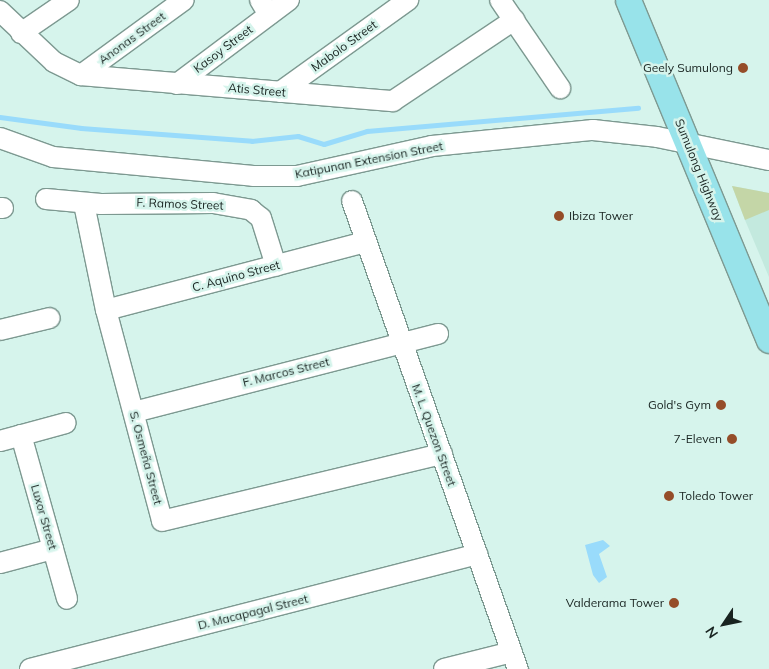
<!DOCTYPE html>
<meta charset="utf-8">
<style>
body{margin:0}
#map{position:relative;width:769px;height:669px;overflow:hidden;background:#d6f4ec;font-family:Mulish,sans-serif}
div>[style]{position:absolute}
.built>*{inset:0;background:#c3e9de}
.green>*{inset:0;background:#c4d6a7}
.water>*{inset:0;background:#99dbfb}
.stream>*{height:4.5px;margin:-2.25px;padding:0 2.25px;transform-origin:2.25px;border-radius:2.25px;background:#99dbfb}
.roads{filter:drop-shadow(1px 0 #7d9991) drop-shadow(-1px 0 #7d9991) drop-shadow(0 1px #7d9991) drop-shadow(0 -1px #7d9991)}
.minor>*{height:20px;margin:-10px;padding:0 10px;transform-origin:10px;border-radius:10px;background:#fff}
.major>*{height:25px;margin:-12.5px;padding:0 12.5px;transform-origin:12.5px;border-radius:12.5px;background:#98e3ea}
.dots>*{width:14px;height:14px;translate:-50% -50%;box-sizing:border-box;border:2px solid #d6f4ec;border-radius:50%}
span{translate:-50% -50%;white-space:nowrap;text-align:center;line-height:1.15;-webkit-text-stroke:5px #d6f4ec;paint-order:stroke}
.street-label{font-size:12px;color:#182320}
.poi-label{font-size:12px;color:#182320}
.right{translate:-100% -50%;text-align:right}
.left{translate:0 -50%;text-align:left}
.north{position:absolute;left:699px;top:599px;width:50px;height:50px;-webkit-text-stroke:4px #d6f4ec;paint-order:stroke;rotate:236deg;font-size:14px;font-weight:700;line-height:20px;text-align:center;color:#182320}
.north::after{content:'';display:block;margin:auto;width:18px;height:22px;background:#182320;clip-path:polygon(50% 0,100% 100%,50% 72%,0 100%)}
</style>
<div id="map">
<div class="built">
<div style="clip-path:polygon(732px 186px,769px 193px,769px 277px,745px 220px)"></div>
</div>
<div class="green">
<div style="clip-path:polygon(732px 186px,769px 193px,769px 210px,745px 220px)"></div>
</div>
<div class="water">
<div style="clip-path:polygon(603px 540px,610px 546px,599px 554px,607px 577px,599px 583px,593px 575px,585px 545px)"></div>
</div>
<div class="stream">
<div style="left:0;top:117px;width:82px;rotate:7.7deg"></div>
<div style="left:81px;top:128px;width:171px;rotate:4.3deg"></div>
<div style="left:252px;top:141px;width:46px;rotate:-6.2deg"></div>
<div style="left:298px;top:136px;width:27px;rotate:17deg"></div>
<div style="left:324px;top:144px;width:45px;rotate:-16.8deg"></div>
<div style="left:367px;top:131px;width:272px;rotate:-4.9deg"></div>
</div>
<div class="roads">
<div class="minor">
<div style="left:260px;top:0;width:17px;rotate:59deg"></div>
<div style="left:500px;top:0;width:107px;rotate:55.7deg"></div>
<div style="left:0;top:11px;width:74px;rotate:43.4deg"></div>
<div style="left:54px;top:62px;width:30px;rotate:26deg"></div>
<div style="left:81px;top:75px;width:313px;rotate:4.8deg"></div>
<div style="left:393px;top:101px;width:146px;rotate:-33.8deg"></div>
<div style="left:21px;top:33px;width:58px;rotate:-34.5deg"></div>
<div style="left:81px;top:75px;width:127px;rotate:-36.1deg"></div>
<div style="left:177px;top:84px;width:140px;rotate:-36.9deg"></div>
<div style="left:280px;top:92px;width:158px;rotate:-35.7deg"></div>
<div style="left:0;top:138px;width:56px;rotate:19.7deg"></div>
<div style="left:53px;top:157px;width:201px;rotate:5.4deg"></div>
<div style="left:253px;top:176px;width:44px"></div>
<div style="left:297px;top:176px;width:138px;rotate:-12.5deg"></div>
<div style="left:432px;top:146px;width:162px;rotate:-5.7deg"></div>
<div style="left:593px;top:130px;width:64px;rotate:6.2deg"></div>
<div style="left:657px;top:137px;width:114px;rotate:11.6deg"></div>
<div style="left:46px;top:199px;width:55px;rotate:5.2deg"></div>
<div style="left:101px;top:204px;width:112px;rotate:-0.5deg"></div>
<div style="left:213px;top:203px;width:39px;rotate:10deg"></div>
<div style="left:251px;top:210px;width:13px;rotate:39deg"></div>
<div style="left:261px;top:218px;width:50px;rotate:72.6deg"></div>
<div style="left:352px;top:201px;width:497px;rotate:70.5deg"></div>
<div style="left:84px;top:204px;width:108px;rotate:78.3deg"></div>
<div style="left:106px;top:310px;width:218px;rotate:75.1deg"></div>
<div style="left:162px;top:521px;width:288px;rotate:-13.5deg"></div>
<div style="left:0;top:208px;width:3px"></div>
<div style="left:106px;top:310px;width:268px;rotate:-14.7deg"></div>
<div style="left:0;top:330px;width:51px;rotate:-13.5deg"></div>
<div style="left:134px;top:412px;width:314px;rotate:-14.4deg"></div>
<div style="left:21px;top:435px;width:170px;rotate:74.3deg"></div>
<div style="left:0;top:441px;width:68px;rotate:-15.3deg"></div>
<div style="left:0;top:563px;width:55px;rotate:-14.8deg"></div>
<div style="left:30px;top:669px;width:462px;rotate:-14.4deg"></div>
<div style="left:444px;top:669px;width:70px;rotate:-14deg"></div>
</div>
<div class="major">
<div style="left:628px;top:0;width:368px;rotate:67.5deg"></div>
</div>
</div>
<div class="dots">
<div style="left:743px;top:68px;background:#954d29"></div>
<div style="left:559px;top:216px;background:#954d29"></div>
<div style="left:721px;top:405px;background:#954d29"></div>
<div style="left:732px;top:439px;background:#954d29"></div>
<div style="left:669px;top:496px;background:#954d29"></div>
<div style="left:674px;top:603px;background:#954d29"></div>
</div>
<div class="street-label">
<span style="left:132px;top:38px;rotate:-36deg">Anonas Street</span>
<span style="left:344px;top:46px;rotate:-36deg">Mabolo Street</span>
<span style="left:223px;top:49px;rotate:-37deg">Kasoy Street</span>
<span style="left:257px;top:90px;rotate:5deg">Atis Street</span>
<span style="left:369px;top:160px;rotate:-11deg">Katipunan Extension Street</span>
<span style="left:699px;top:170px;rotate:68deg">Sumulong Highway</span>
<span style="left:180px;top:204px;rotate:2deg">F. Ramos Street</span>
<span style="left:236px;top:276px;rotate:-15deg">C. Aquino Street</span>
<span style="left:286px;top:372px;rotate:-14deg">F. Marcos Street</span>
<span style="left:434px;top:435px;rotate:70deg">M. L. Quezon Street</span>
<span style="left:146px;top:458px;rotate:75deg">S. Osmeña Street</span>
<span style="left:44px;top:517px;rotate:74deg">Luxor Street</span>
<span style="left:253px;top:612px;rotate:-14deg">D. Macapagal Street</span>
</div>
<div class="poi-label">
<span class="right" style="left:733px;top:68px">Geely Sumulong</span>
<span class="left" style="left:569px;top:216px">Ibiza Tower</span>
<span class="right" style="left:711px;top:405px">Gold's Gym</span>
<span class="right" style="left:722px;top:439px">7-Eleven</span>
<span class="left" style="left:679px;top:496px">Toledo Tower</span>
<span class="right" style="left:664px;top:603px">Valderama Tower</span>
</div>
<div class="north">N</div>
</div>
